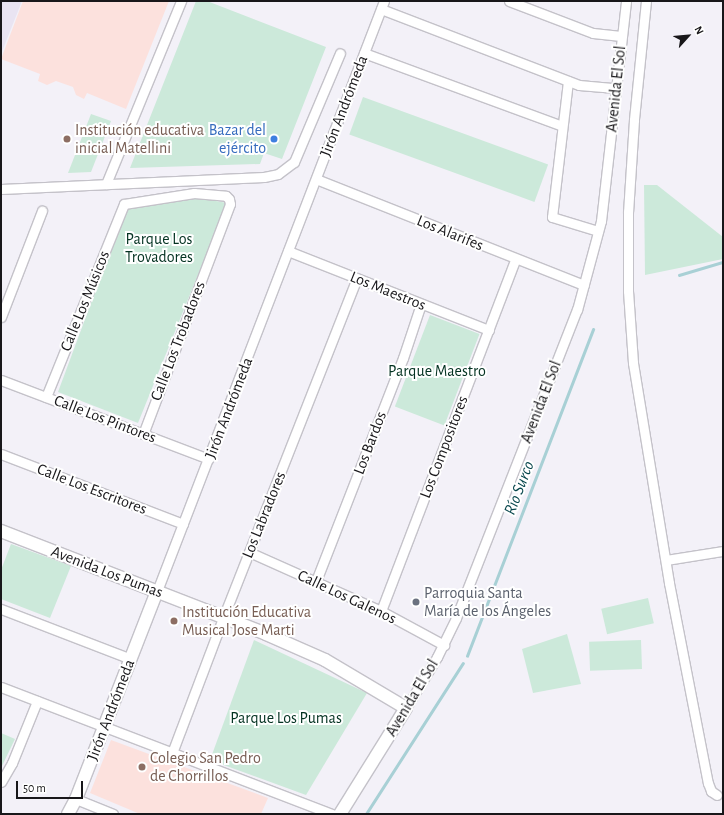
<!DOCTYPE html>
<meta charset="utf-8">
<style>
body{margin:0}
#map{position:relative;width:724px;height:815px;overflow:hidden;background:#f3f1f8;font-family:"Alegreya Sans",sans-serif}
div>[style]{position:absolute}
.built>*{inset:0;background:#e9e4f2}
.education>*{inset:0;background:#fce1dd}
.green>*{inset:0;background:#cce9da;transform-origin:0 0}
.stream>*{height:2.5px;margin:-1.25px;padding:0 1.25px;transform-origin:1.25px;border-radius:1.25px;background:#a8d0d5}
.roads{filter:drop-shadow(1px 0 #c4c2c9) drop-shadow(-1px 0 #c4c2c9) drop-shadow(0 1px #c4c2c9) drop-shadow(0 -1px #c4c2c9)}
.street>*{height:9px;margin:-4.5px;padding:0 4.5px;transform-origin:4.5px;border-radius:4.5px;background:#fff}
.secondary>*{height:12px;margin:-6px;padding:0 6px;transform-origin:6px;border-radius:6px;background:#fff}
.dots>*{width:11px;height:11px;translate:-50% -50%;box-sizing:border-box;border:2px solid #fff;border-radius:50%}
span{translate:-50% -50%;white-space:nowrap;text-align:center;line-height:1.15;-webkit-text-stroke:4px #fff;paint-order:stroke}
.street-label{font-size:16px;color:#18171a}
.education-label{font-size:16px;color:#785e54}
.left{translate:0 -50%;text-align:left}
.shop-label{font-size:16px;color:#366cbe}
.right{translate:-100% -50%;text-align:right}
.park-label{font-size:16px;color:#033221}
.worship-label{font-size:16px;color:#5b616d}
.water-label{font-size:17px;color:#07464c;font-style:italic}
.frame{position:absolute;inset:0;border:2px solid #18171a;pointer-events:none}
.north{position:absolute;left:668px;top:16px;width:40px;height:40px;-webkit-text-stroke:3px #fff;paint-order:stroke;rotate:63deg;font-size:11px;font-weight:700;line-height:16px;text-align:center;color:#18171a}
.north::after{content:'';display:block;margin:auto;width:14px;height:18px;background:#18171a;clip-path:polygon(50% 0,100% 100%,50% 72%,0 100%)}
.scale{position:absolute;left:16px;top:781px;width:67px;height:18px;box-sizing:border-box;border:2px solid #18171a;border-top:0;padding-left:5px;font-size:12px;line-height:14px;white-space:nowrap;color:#18171a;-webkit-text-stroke:3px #fff;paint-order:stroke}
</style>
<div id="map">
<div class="built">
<div style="clip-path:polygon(1px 1px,22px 1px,1px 54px)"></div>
</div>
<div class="education">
<div style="clip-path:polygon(23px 1px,169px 1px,126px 109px,87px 93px,84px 99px,76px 95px,73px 87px,56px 81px,47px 85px,38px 81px,40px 74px,1px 59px)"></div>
<div style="clip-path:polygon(111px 740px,268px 798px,261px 814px,140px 814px,90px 793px)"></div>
</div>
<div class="green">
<div style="clip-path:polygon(196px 1px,207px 1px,326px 47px,282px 159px,264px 153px,260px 164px,130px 168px)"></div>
<div style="left:363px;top:97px;width:197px;height:40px;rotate:20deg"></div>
<div style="clip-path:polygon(91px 114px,111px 121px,91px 172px,68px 173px)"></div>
<div style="clip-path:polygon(644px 185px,657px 185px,723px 237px,723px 259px,645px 275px)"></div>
<div style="clip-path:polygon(194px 197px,227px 203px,138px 423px,58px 392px,127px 206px)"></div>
<div style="left:430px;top:315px;width:53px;height:98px;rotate:21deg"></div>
<div style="clip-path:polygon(11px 544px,71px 566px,50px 618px,1px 599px,1px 570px)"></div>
<div style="left:648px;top:598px;width:26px;height:48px;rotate:77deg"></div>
<div style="clip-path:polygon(567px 634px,581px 684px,533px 693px,522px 649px)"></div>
<div style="clip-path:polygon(254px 640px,367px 693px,306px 795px,210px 760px)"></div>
<div style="left:641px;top:640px;width:29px;height:52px;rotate:88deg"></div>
<div style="clip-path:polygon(1px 733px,15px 739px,1px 768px)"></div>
</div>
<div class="stream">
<div style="left:679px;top:275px;width:46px;rotate:-16.5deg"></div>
<div style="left:467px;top:656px;width:350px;rotate:-68.9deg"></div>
<div style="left:366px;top:814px;width:179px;rotate:-57.3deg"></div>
</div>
<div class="roads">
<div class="street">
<div style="left:509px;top:1px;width:90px;rotate:20.9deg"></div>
<div style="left:593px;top:33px;width:28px;rotate:6deg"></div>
<div style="left:646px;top:1px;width:120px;rotate:95.8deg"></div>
<div style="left:634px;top:120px;width:92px;rotate:93.7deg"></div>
<div style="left:628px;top:212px;width:79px;rotate:90deg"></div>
<div style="left:628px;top:291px;width:72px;rotate:86deg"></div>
<div style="left:633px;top:363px;width:223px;rotate:80.7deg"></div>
<div style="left:669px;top:583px;width:204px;rotate:79deg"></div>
<div style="left:708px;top:783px;width:9px;rotate:69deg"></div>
<div style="left:711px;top:791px;width:7px;rotate:34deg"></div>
<div style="left:381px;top:9px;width:212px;rotate:21deg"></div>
<div style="left:579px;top:85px;width:36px;rotate:5deg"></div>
<div style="left:364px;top:53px;width:211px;rotate:20.2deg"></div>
<div style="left:568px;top:81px;width:137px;rotate:96.7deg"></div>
<div style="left:552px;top:217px;width:48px;rotate:16.9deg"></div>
<div style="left:316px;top:179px;width:288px;rotate:21.6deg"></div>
<div style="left:106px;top:184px;width:198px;rotate:-67.7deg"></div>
<div style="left:1px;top:189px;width:263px;rotate:-2.6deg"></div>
<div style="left:264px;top:177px;width:14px;rotate:-12deg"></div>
<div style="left:278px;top:174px;width:20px;rotate:-37deg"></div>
<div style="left:294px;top:162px;width:118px;rotate:-67.1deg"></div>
<div style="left:288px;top:251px;width:216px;rotate:21.5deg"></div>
<div style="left:1px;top:317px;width:114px;rotate:-68.9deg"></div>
<div style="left:1px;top:380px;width:222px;rotate:20.8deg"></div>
<div style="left:46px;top:397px;width:208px;rotate:-68deg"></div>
<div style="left:124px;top:204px;width:71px;rotate:-8.9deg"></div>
<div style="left:194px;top:193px;width:32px;rotate:5deg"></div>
<div style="left:226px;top:196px;width:4px;rotate:45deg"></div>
<div style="left:229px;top:199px;width:5px;rotate:79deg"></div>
<div style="left:230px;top:204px;width:246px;rotate:110.7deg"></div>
<div style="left:1px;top:454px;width:195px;rotate:21deg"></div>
<div style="left:249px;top:552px;width:145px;rotate:24.1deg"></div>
<div style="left:381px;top:611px;width:72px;rotate:28.4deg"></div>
<div style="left:666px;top:560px;width:58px;rotate:-9deg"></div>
<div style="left:316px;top:581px;width:239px;rotate:-68.7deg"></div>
<div style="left:403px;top:358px;width:57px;rotate:-71.6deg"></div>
<div style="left:157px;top:591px;width:632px;rotate:-68.96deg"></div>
<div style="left:1px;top:609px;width:139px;rotate:21deg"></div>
<div style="left:381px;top:611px;width:376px;rotate:-69.1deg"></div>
<div style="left:1px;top:687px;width:355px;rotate:21deg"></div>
<div style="left:406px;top:708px;width:60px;rotate:-58.7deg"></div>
<div style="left:437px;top:657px;width:43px;rotate:-64deg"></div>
<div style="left:456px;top:618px;width:331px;rotate:-68.6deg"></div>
<div style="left:577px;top:310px;width:92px;rotate:-74.9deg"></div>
<div style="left:601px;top:221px;width:221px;rotate:-83.5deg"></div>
<div style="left:172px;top:753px;width:144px;rotate:-69.3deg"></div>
<div style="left:223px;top:618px;width:365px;rotate:-68.5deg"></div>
<div style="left:1px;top:782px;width:22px;rotate:-60deg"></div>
<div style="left:12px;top:763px;width:67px;rotate:-68deg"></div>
<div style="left:76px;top:799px;width:40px;rotate:22deg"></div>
</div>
<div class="secondary">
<div style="left:1px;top:531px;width:284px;rotate:21.2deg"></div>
<div style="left:266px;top:634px;width:64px;rotate:23.8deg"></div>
<div style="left:325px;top:660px;width:94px;rotate:30.7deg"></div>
<div style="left:406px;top:708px;width:125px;rotate:121.9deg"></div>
<div style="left:68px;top:814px;width:17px;rotate:-62deg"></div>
<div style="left:76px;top:799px;width:223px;rotate:-68.7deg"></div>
</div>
</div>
<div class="dots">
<div style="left:67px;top:139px;background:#8d6e63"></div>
<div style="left:274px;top:139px;background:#3f7fe0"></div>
<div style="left:416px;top:602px;background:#6b7280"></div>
<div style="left:174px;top:621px;background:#8d6e63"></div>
<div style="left:142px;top:767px;background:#8d6e63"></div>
</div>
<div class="street-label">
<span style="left:616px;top:89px;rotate:-84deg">Avenida El Sol</span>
<span style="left:344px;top:106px;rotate:-69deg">Jirón Andrómeda</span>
<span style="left:450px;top:233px;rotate:22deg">Los Alarifes</span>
<span style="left:388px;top:291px;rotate:22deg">Los Maestros</span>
<span style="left:85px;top:301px;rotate:-68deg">Calle Los Músicos</span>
<span style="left:178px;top:341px;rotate:-69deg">Calle Los Trobadores</span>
<span style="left:541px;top:402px;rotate:-69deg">Avenida El Sol</span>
<span style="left:229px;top:408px;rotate:-69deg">Jirón Andrómeda</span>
<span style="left:105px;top:419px;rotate:21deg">Calle Los Pintores</span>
<span style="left:370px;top:443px;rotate:-69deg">Los Bardos</span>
<span style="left:444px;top:447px;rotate:-69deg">Los Compositores</span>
<span style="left:92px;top:489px;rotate:21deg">Calle Los Escritores</span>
<span style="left:264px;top:515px;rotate:-68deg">Los Labradores</span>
<span style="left:107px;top:572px;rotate:21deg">Avenida Los Pumas</span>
<span style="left:347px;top:597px;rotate:25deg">Calle Los Galenos</span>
<span style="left:412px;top:698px;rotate:-59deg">Avenida El Sol</span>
<span style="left:111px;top:710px;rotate:-69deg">Jirón Andrómeda</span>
</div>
<div class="education-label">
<span class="left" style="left:75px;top:139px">Institución educativa<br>inicial Matellini</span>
<span class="left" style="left:182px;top:621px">Institución Educativa<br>Musical Jose Marti</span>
<span class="left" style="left:150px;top:767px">Colegio San Pedro<br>de Chorrillos</span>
</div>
<div class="shop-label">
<span class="right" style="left:266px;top:139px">Bazar del<br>ejército</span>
</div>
<div class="park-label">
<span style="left:159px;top:248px">Parque Los<br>Trovadores</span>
<span style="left:437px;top:371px">Parque Maestro</span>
<span style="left:286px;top:718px">Parque Los Pumas</span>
</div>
<div class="worship-label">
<span class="left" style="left:424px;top:602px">Parroquia Santa<br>María de los Ángeles</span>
</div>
<div class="water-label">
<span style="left:519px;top:488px;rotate:-69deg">Río Surco</span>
</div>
<div class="frame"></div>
<div class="north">N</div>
<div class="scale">50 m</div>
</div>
